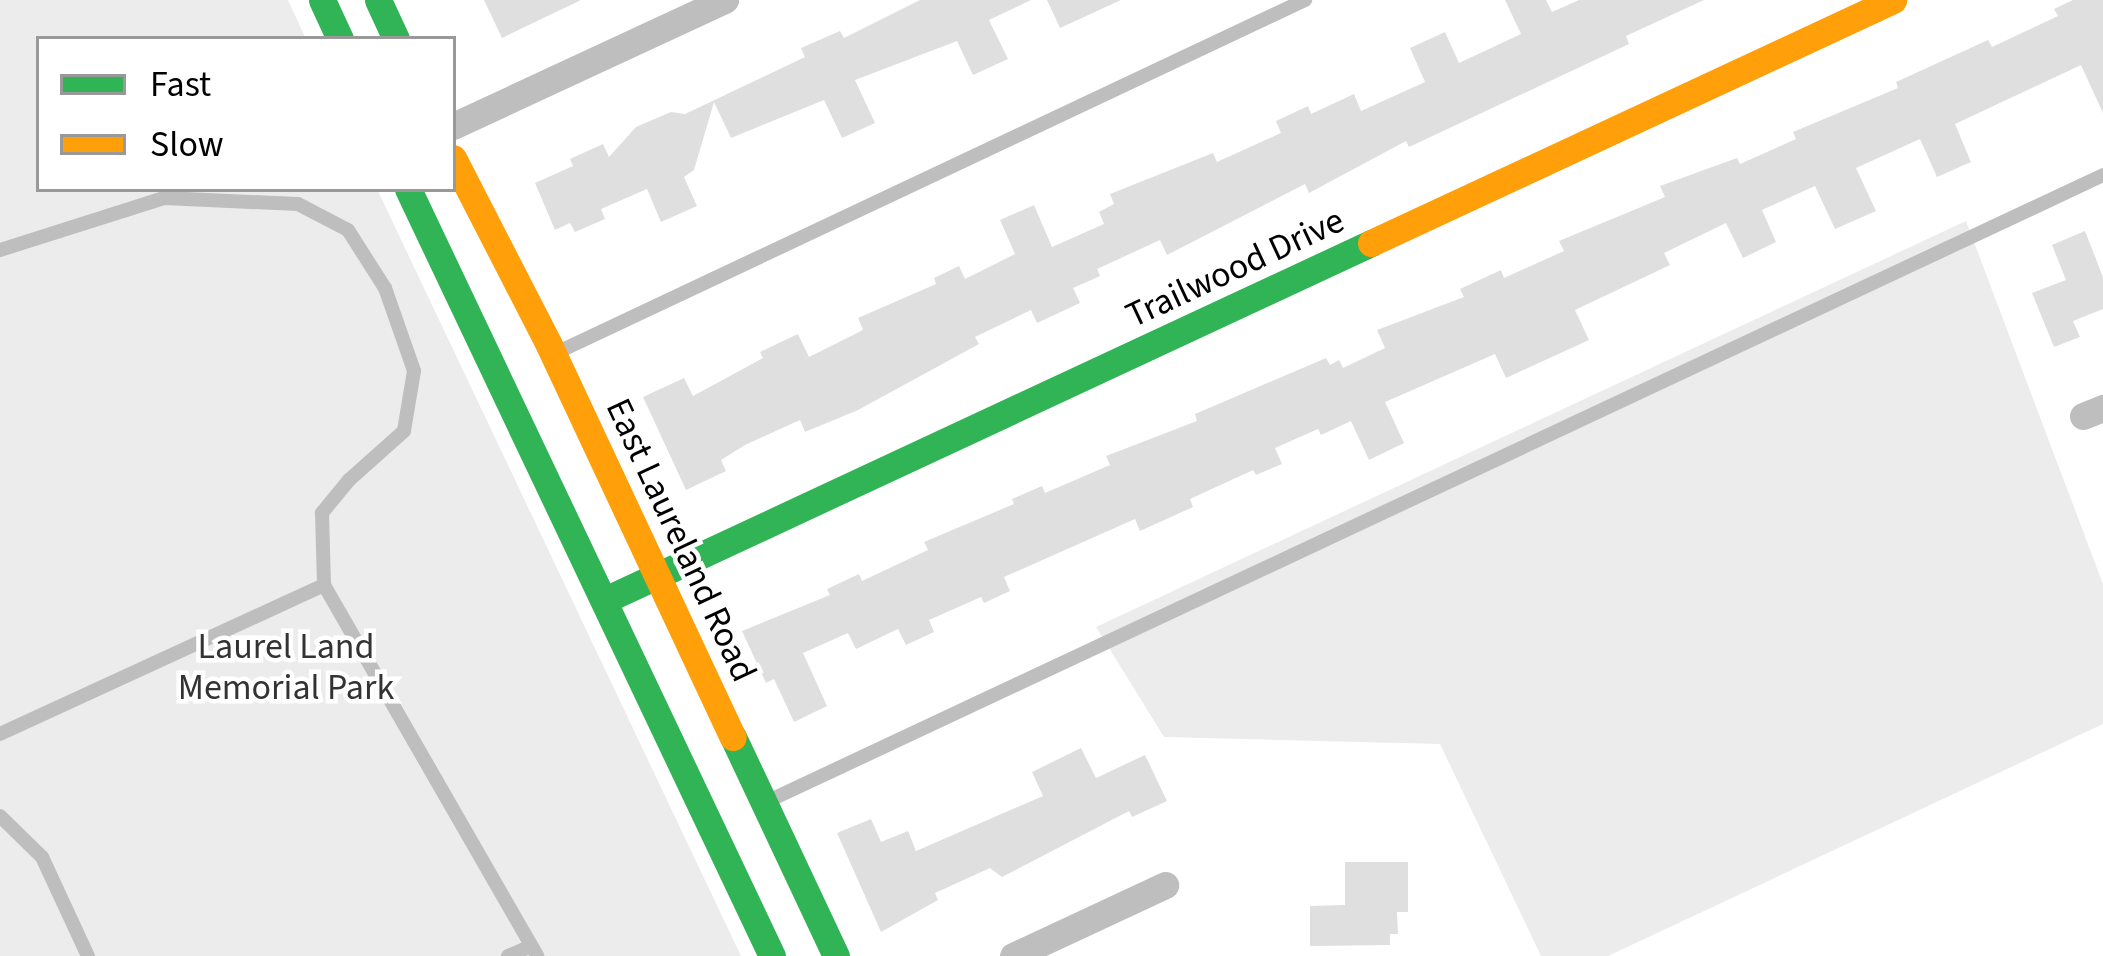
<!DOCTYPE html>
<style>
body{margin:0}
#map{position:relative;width:2103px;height:956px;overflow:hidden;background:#fff;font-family:"Source Sans 3",sans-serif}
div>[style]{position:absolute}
.green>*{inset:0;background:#ececec}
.building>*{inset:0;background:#dfdfdf}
.lane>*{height:14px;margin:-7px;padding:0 7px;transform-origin:7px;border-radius:7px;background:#bebebe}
.street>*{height:27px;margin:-13.5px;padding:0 13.5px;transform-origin:13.5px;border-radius:13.5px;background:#bebebe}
.fast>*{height:27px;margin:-13.5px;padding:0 13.5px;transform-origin:13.5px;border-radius:13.5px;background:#30b455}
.slow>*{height:27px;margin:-13.5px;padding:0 13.5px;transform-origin:13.5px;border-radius:13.5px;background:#ff9f0a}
span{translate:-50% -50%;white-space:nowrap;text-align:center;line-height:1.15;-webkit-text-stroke:9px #fff;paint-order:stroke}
.street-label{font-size:36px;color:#000}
.park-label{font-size:36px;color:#333}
.legend{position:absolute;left:36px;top:36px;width:420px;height:156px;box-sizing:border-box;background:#fff;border:3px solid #999;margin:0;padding:15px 21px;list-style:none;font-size:36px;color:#000}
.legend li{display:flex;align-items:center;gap:24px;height:60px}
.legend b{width:60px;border:3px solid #999}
</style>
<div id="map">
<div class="green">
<div style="clip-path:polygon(0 0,288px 0,306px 39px,39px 39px,39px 189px,377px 189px,741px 956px,0 956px)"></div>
<div style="clip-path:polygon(1966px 221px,2103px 584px,2103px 724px,1608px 956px,1541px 956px,1440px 744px,1164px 737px,1096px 627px)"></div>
</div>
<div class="building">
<div style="clip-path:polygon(484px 0,581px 0,502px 38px)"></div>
<div style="clip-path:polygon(920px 0,1031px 0,989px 20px,1008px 59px,973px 75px,957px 41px,855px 80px,875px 123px,842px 138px,824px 100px,731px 138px,714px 102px,694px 170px,684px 177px,697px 206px,661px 222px,647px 189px,601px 209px,605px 219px,575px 232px,570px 223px,555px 230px,535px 183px,573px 166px,570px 159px,603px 144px,609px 157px,636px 127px,671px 112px,685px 114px,805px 57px,801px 48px,840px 31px,844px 38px)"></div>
<div style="clip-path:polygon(1047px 0,1121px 0,1060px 28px)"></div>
<div style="clip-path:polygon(1505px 0,1546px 0,1552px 12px,1579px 0,1704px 0,1626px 36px,1629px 44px,1409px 147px,1406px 141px,1309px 193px,1305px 184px,1167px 255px,1160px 240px,1097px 269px,1100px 276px,1073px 288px,1080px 303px,1037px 323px,1031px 310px,975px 337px,979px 344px,858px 410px,805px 432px,800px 420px,745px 445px,721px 460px,726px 471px,686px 490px,643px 397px,684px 378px,693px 396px,763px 358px,760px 352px,798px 334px,809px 357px,863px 330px,858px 318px,936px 284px,934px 278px,959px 266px,965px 279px,1015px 254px,1000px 220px,1034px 205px,1052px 247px,1104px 224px,1099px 212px,1114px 204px,1110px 194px,1213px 153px,1217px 162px,1281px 133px,1276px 121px,1308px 106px,1311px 114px,1354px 94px,1361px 111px,1425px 82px,1410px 48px,1445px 32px,1459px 63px,1521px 34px)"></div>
<div style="clip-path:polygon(2073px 0,2103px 0,2103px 113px,2081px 65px,1955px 124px,1971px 162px,1937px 177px,1920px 139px,1856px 168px,1876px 211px,1835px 229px,1815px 186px,1762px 210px,1776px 242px,1743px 258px,1726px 223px,1664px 253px,1670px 265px,1575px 310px,1589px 340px,1506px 378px,1495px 354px,1385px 402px,1404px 443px,1369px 460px,1351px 421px,1321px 435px,1318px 429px,1275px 448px,1282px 464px,1256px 475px,1253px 470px,1190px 499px,1193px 507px,1140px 531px,1135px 519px,1004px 577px,1010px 591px,984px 603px,981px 597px,929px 620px,934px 632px,906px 645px,898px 629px,856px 649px,848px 633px,803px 653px,827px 706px,794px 722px,774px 679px,766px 683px,742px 631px,830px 595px,827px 589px,859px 574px,862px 581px,928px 550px,924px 542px,1014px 504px,1012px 499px,1042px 486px,1045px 493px,1110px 465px,1106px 456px,1197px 421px,1195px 414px,1326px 358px,1330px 365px,1339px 360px,1343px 368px,1385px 348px,1377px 330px,1464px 297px,1460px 289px,1501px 270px,1504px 278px,1564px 251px,1559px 241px,1665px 197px,1660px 186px,1737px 158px,1740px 164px,1796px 139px,1793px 132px,1898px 88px,1896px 82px,1988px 40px,1992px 47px,2058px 16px,2054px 9px)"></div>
<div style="clip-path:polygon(2085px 231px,2103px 277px,2103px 309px,2073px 321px,2080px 337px,2054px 347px,2032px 293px,2066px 280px,2052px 245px)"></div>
<div style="clip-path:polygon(1081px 748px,1096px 778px,1145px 755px,1167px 801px,1132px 817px,1129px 811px,1002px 877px,990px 868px,935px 893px,938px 900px,881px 932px,837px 833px,871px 819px,881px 842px,908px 831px,916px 851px,1043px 796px,1032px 772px)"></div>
<div style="clip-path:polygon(1345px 862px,1408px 862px,1408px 912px,1397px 912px,1398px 934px,1390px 934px,1390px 945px,1310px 946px,1310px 906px,1345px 905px)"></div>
</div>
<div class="lane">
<div style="left:0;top:250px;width:172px;rotate:-17.6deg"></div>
<div style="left:164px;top:198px;width:134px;rotate:2.6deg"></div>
<div style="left:298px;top:204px;width:56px;rotate:27.5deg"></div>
<div style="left:348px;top:230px;width:69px;rotate:57.5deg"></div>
<div style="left:385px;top:288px;width:88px;rotate:70.7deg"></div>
<div style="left:414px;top:371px;width:61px;rotate:99.5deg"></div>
<div style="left:404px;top:431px;width:74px;rotate:138.3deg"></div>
<div style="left:349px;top:480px;width:43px;rotate:129.3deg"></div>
<div style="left:322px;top:513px;width:72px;rotate:88.4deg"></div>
<div style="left:558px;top:352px;width:826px;rotate:-25.23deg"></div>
<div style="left:0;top:734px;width:357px;rotate:-24.7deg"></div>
<div style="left:324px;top:585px;width:428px;rotate:60.1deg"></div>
<div style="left:766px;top:802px;width:1477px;rotate:-25.12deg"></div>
<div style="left:0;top:816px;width:59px;rotate:44.3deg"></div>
<div style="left:42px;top:857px;width:109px;rotate:65.1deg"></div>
<div style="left:508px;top:956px;width:25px;rotate:-23deg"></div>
</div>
<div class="street">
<div style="left:453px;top:126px;width:300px;rotate:-24.9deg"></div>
<div style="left:2083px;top:416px;width:22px;rotate:-22deg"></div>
<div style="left:1013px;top:956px;width:168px;rotate:-25deg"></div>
</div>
<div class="fast">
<div style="left:322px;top:0;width:43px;rotate:65.2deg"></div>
<div style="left:378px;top:0;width:43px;rotate:65.2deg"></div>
<div style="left:408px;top:189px;width:849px;rotate:64.61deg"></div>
<div style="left:607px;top:599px;width:843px;rotate:-24.98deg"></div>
<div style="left:733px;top:737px;width:242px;rotate:64.8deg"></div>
</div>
<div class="slow">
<div style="left:453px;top:158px;width:210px;rotate:62.8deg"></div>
<div style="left:549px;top:345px;width:433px;rotate:64.9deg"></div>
<div style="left:1371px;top:243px;width:576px;rotate:-24.96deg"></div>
</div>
<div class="street-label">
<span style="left:1235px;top:268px;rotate:-25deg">Trailwood Drive</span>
<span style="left:681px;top:540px;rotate:65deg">East Laureland Road</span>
</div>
<div class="park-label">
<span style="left:286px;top:667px">Laurel Land<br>Memorial Park</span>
</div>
<ul class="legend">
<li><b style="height:15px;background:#30b455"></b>Fast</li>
<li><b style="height:15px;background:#ff9f0a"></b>Slow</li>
</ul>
</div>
